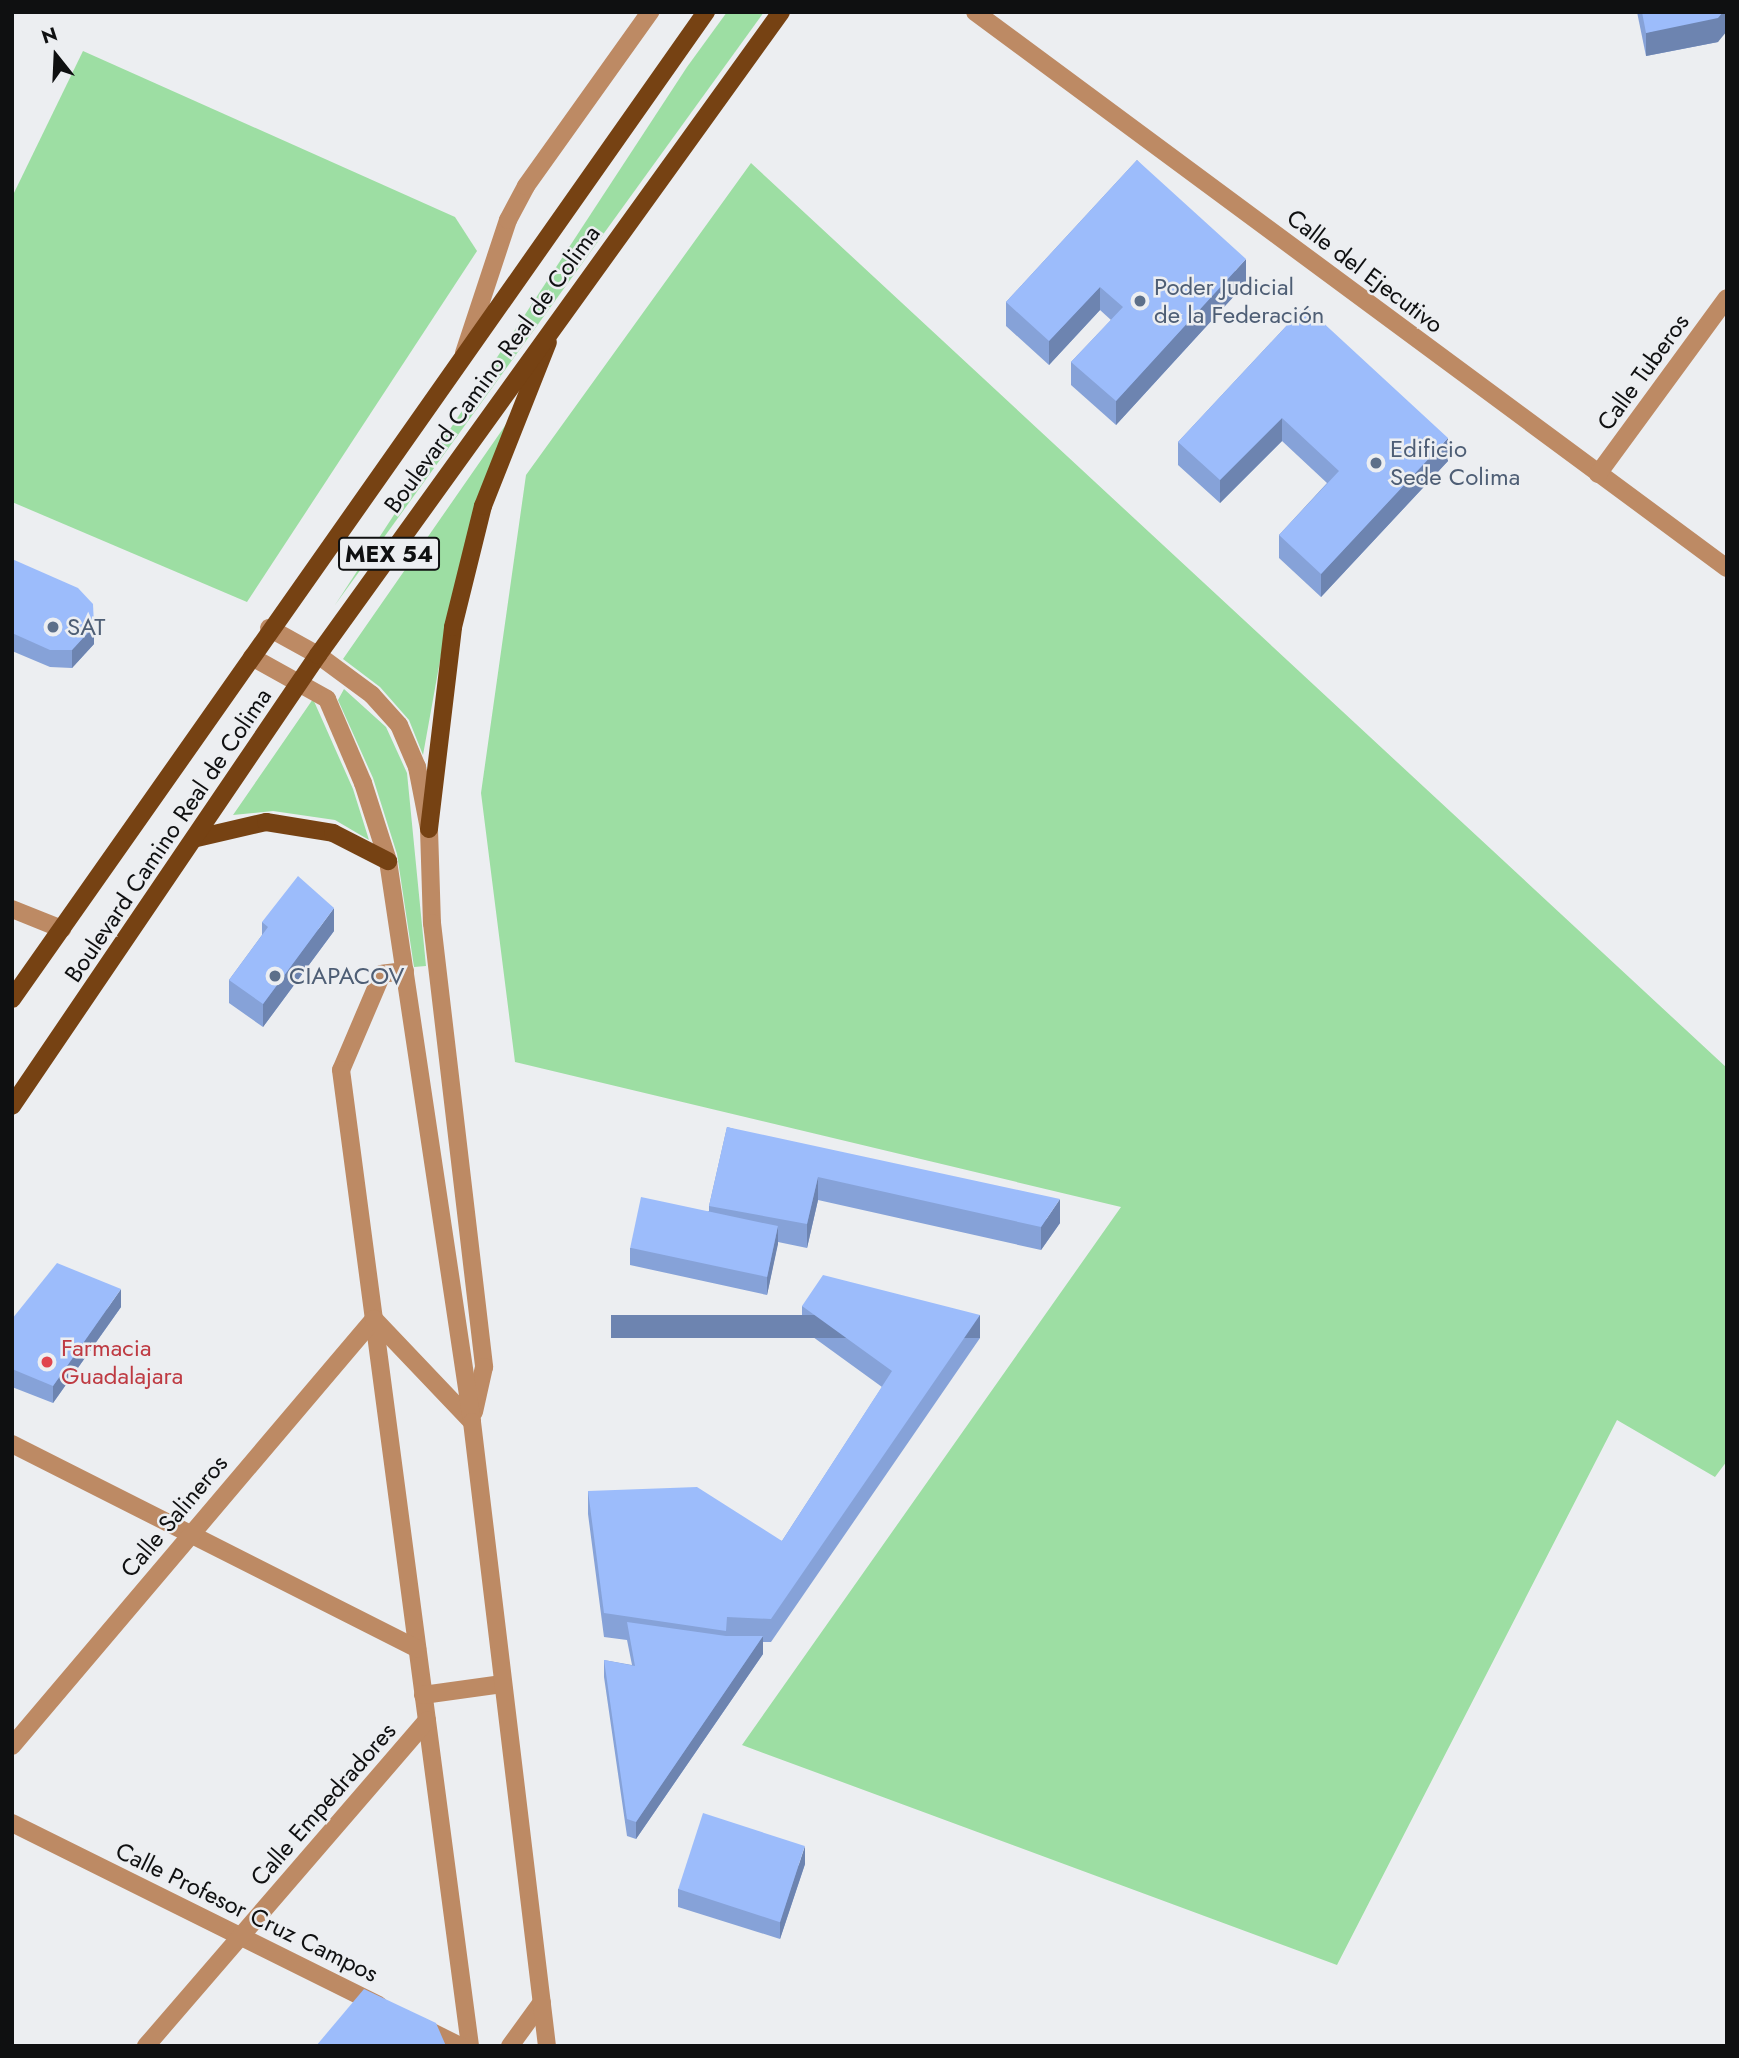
<!DOCTYPE html>
<meta charset="utf-8">
<style>
body{margin:0}
#map{position:relative;width:1739px;height:2058px;overflow:hidden;background:#eceef1;font-family:Jost,sans-serif}
div>[style]{position:absolute}
.green>*{inset:0;background:#9ddea3}
.minor>*{height:18px;margin:-9px;padding:0 9px;transform-origin:9px;border-radius:9px;background:#bd8a64}
.tertiary>*{height:18px;margin:-9px;padding:0 9px;transform-origin:9px;border-radius:9px;background:#bd8a64}
.primary>*{height:18px;margin:-9px;padding:0 9px;transform-origin:9px;border-radius:9px;background:#764213}
.wall>*{inset:0;background:#86a2d8}
.shaded-wall>*{inset:0;background:#6d84b0;transform-origin:0 0}
.building>*{inset:0;background:#9cbcfb;transform-origin:0 0}
.dots>*{width:19px;height:19px;translate:-50% -50%;box-sizing:border-box;border:4px solid #eceef1;border-radius:50%}
span{translate:-50% -50%;white-space:nowrap;text-align:center;line-height:1.15;-webkit-text-stroke:5px #eceef1;paint-order:stroke}
.shield-label span{padding:2px 5px;background:#eceef1;border:2px solid;border-radius:5px;-webkit-text-stroke-width:0}
.shield-label{font-size:23px;color:#0f1011;font-weight:700}
.street-label{font-size:24px;color:#0f1011}
.service-label{font-size:24px;color:#4e5e75}
.left{translate:0 -50%;text-align:left}
.health-label{font-size:24px;color:#be3a42}
.frame{position:absolute;inset:0;border:14px solid #0f1011;pointer-events:none}
.north{position:absolute;left:21px;top:21px;width:70px;height:70px;-webkit-text-stroke:5px #eceef1;paint-order:stroke;rotate:342deg;font-size:19px;font-weight:700;line-height:28px;text-align:center;color:#0f1011}
.north::after{content:'';display:block;margin:auto;width:24px;height:32px;background:#0f1011;clip-path:polygon(50% 0,100% 100%,50% 72%,0 100%)}
</style>
<div id="map">
<div class="green">
<div style="clip-path:polygon(727px 12px,764px 12px,335px 605px,687px 67px)"></div>
<div style="clip-path:polygon(83px 51px,455px 217px,477px 251px,247px 602px,12px 502px,12px 197px)"></div>
<div style="clip-path:polygon(751px 163px,1727px 1068px,1727px 1461px,1715px 1477px,1617px 1420px,1337px 1965px,742px 1745px,1121px 1207px,515px 1062px,481px 793px,526px 475px)"></div>
<div style="clip-path:polygon(509px 420px,450px 605px,423px 755px,409px 720px,380px 687px,343px 659px)"></div>
<div style="clip-path:polygon(344px 689px,386px 727px,407px 773px,426px 966px,414px 967px,397px 854px,373px 778px,338px 700px)"></div>
<div style="clip-path:polygon(313px 699px,353px 789px,369px 840px,335px 820px,273px 811px,233px 815px)"></div>
</div>
<div class="minor">
<div style="left:12px;top:909px;width:54px;rotate:21.8deg"></div>
<div style="left:405px;top:971px;width:23px;rotate:173deg"></div>
<div style="left:382px;top:974px;width:104px;rotate:113.1deg"></div>
<div style="left:341px;top:1070px;width:984px;rotate:82.47deg"></div>
<div style="left:12px;top:1444px;width:454px;rotate:26.8deg"></div>
<div style="left:423px;top:1695px;width:80px;rotate:-7.9deg"></div>
<div style="left:12px;top:1746px;width:560px;rotate:-49.71deg"></div>
<div style="left:374px;top:1319px;width:142px;rotate:46.4deg"></div>
<div style="left:12px;top:1823px;width:409px;rotate:26.4deg"></div>
<div style="left:422px;top:2027px;width:42px;rotate:26.6deg"></div>
<div style="left:146px;top:2046px;width:430px;rotate:-49.2deg"></div>
<div style="left:510px;top:2046px;width:54px;rotate:-54deg"></div>
</div>
<div class="tertiary">
<div style="left:975px;top:12px;width:935px;rotate:36.48deg"></div>
<div style="left:464px;top:353px;width:140px;rotate:-71.7deg"></div>
<div style="left:508px;top:220px;width:38px;rotate:-62deg"></div>
<div style="left:526px;top:186px;width:214px;rotate:-54.5deg"></div>
<div style="left:1598px;top:474px;width:218px;rotate:-53.8deg"></div>
<div style="left:269px;top:628px;width:56px;rotate:28.9deg"></div>
<div style="left:318px;top:655px;width:67px;rotate:36.5deg"></div>
<div style="left:372px;top:695px;width:40px;rotate:48deg"></div>
<div style="left:399px;top:725px;width:46px;rotate:66.8deg"></div>
<div style="left:417px;top:767px;width:63px;rotate:79deg"></div>
<div style="left:429px;top:829px;width:94px;rotate:88.2deg"></div>
<div style="left:432px;top:923px;width:447px;rotate:83.3deg"></div>
<div style="left:484px;top:1367px;width:46px;rotate:102.5deg"></div>
<div style="left:252px;top:657px;width:86px;rotate:29.2deg"></div>
<div style="left:327px;top:699px;width:91px;rotate:66.8deg"></div>
<div style="left:363px;top:783px;width:82px;rotate:72.2deg"></div>
<div style="left:388px;top:861px;width:567px;rotate:81.48deg"></div>
<div style="left:472px;top:1422px;width:628px;rotate:83.15deg"></div>
</div>
<div class="primary">
<div style="left:429px;top:829px;width:203px;rotate:-83.2deg"></div>
<div style="left:453px;top:627px;width:125px;rotate:-76.1deg"></div>
<div style="left:483px;top:506px;width:176px;rotate:-68.4deg"></div>
<div style="left:197px;top:838px;width:71px;rotate:-13.1deg"></div>
<div style="left:266px;top:822px;width:68px;rotate:9.3deg"></div>
<div style="left:333px;top:833px;width:62px;rotate:27deg"></div>
<div style="left:12px;top:999px;width:1207px;rotate:-54.89deg"></div>
<div style="left:12px;top:1106px;width:545px;rotate:-55.84deg"></div>
<div style="left:318px;top:655px;width:792px;rotate:-54.24deg"></div>
</div>
<div class="wall">
<div style="clip-path:polygon(1637px 12px,1727px 12px,1718px 42px,1646px 56px)"></div>
<div style="clip-path:polygon(1137px 160px,1246px 283px,1116px 425px,1071px 385px,1071px 362px,1111px 320px,1100px 310px,1049px 365px,1006px 326px,1006px 302px)"></div>
<div style="clip-path:polygon(1305px 306px,1448px 461px,1321px 597px,1279px 558px,1279px 535px,1327px 483px,1282px 441px,1220px 503px,1178px 465px,1178px 442px)"></div>
<div style="clip-path:polygon(12px 559px,94px 644px,72px 668px,50px 667px,12px 651px)"></div>
<div style="clip-path:polygon(262px 922px,334px 931px,263px 1027px,229px 1003px,229px 980px,262px 935px)"></div>
<div style="clip-path:polygon(727px 1127px,1060px 1223px,1041px 1250px,818px 1200px,807px 1248px,778px 1242px,767px 1295px,630px 1265px,630px 1248px,709px 1211px,709px 1206px)"></div>
<div style="clip-path:polygon(802px 1306px,980px 1338px,771px 1642px,763px 1642px,763px 1654px,636px 1839px,627px 1836px,604px 1677px,604px 1660px,632px 1665px,627px 1640px,604px 1637px,588px 1514px,588px 1491px,782px 1541px,882px 1387px,802px 1329px)"></div>
<div style="clip-path:polygon(121px 1307px,53px 1403px,12px 1387px,12px 1319px)"></div>
<div style="clip-path:polygon(805px 1864px,780px 1939px,678px 1907px,678px 1889px)"></div>
</div>
<div class="shaded-wall">
<div style="clip-path:polygon(1723px 12px,1727px 12px,1727px 31px,1718px 42px,1646px 56px,1646px 33px)"></div>
<div style="clip-path:polygon(1246px 259px,1246px 283px,1116px 425px,1116px 401px)"></div>
<div style="clip-path:polygon(1100px 287px,1100px 310px,1049px 365px,1049px 341px)"></div>
<div style="clip-path:polygon(1282px 418px,1282px 441px,1220px 503px,1220px 480px)"></div>
<div style="clip-path:polygon(1448px 438px,1448px 461px,1321px 597px,1321px 574px)"></div>
<div style="clip-path:polygon(94px 626px,94px 644px,72px 668px,72px 650px)"></div>
<div style="clip-path:polygon(334px 908px,334px 931px,263px 1027px,263px 1004px)"></div>
<div style="clip-path:polygon(818px 1177px,818px 1200px,807px 1248px,807px 1224px)"></div>
<div style="clip-path:polygon(1060px 1199px,1060px 1223px,1041px 1250px,1041px 1227px)"></div>
<div style="clip-path:polygon(778px 1226px,778px 1244px,767px 1295px,767px 1277px)"></div>
<div style="clip-path:polygon(121px 1289px,121px 1307px,53px 1403px,53px 1386px)"></div>
<div style="left:980px;top:1315px;width:23px;height:369px;rotate:90deg"></div>
<div style="clip-path:polygon(763px 1636px,763px 1654px,636px 1839px,636px 1822px)"></div>
<div style="clip-path:polygon(805px 1846px,805px 1864px,780px 1939px,780px 1921px)"></div>
</div>
<div class="building">
<div style="clip-path:polygon(1642px 12px,1723px 12px,1718px 18px,1646px 33px)"></div>
<div style="clip-path:polygon(1137px 160px,1246px 259px,1116px 401px,1071px 362px,1123px 307px,1100px 287px,1049px 341px,1006px 302px)"></div>
<div style="clip-path:polygon(1305px 306px,1448px 438px,1321px 574px,1279px 535px,1339px 471px,1282px 418px,1220px 480px,1178px 442px)"></div>
<div style="clip-path:polygon(12px 559px,78px 588px,93px 604px,94px 626px,72px 650px,50px 650px,12px 633px)"></div>
<div style="clip-path:polygon(298px 876px,334px 908px,263px 1004px,229px 980px,268px 927px,262px 922px)"></div>
<div style="clip-path:polygon(727px 1127px,1060px 1199px,1041px 1227px,818px 1177px,807px 1224px,709px 1206px)"></div>
<div style="left:641px;top:1197px;width:140px;height:52px;rotate:12deg"></div>
<div style="clip-path:polygon(57px 1263px,121px 1289px,53px 1386px,12px 1369px,12px 1319px)"></div>
<div style="clip-path:polygon(823px 1275px,980px 1315px,771px 1619px,727px 1617px,726px 1631px,604px 1613px,588px 1491px,697px 1487px,782px 1541px,892px 1371px,802px 1306px)"></div>
<div style="clip-path:polygon(627px 1622px,726px 1636px,763px 1636px,636px 1822px,627px 1819px,604px 1660px,635px 1666px)"></div>
<div style="left:703px;top:1813px;width:107px;height:80px;rotate:18deg"></div>
<div style="clip-path:polygon(364px 1989px,436px 2023px,446px 2046px,316px 2046px)"></div>
</div>
<div class="dots">
<div style="left:1140px;top:301px;background:#5c6f8a"></div>
<div style="left:1376px;top:463px;background:#5c6f8a"></div>
<div style="left:53px;top:627px;background:#5c6f8a"></div>
<div style="left:275px;top:976px;background:#5c6f8a"></div>
<div style="left:47px;top:1362px;background:#e0444e"></div>
</div>
<div class="shield-label">
<span style="left:389px;top:554px">MEX 54</span>
</div>
<div class="street-label">
<span style="left:1365px;top:271px;rotate:37deg">Calle del Ejecutivo</span>
<span style="left:492px;top:369px;rotate:-54deg">Boulevard Camino Real de Colima</span>
<span style="left:1643px;top:372px;rotate:-54deg">Calle Tuberos</span>
<span style="left:168px;top:835px;rotate:-56deg">Boulevard Camino Real de Colima</span>
<span style="left:174px;top:1516px;rotate:-50deg">Calle Salineros</span>
<span style="left:323px;top:1804px;rotate:-49deg">Calle Empedradores</span>
<span style="left:247px;top:1912px;rotate:26deg">Calle Profesor Cruz Campos</span>
</div>
<div class="service-label">
<span class="left" style="left:1154px;top:301px">Poder Judicial<br>de la Federación</span>
<span class="left" style="left:1390px;top:463px">Edificio<br>Sede Colima</span>
<span class="left" style="left:67px;top:627px">SAT</span>
<span class="left" style="left:289px;top:976px">CIAPACOV</span>
</div>
<div class="health-label">
<span class="left" style="left:61px;top:1362px">Farmacia<br>Guadalajara</span>
</div>
<div class="frame"></div>
<div class="north">N</div>
</div>
